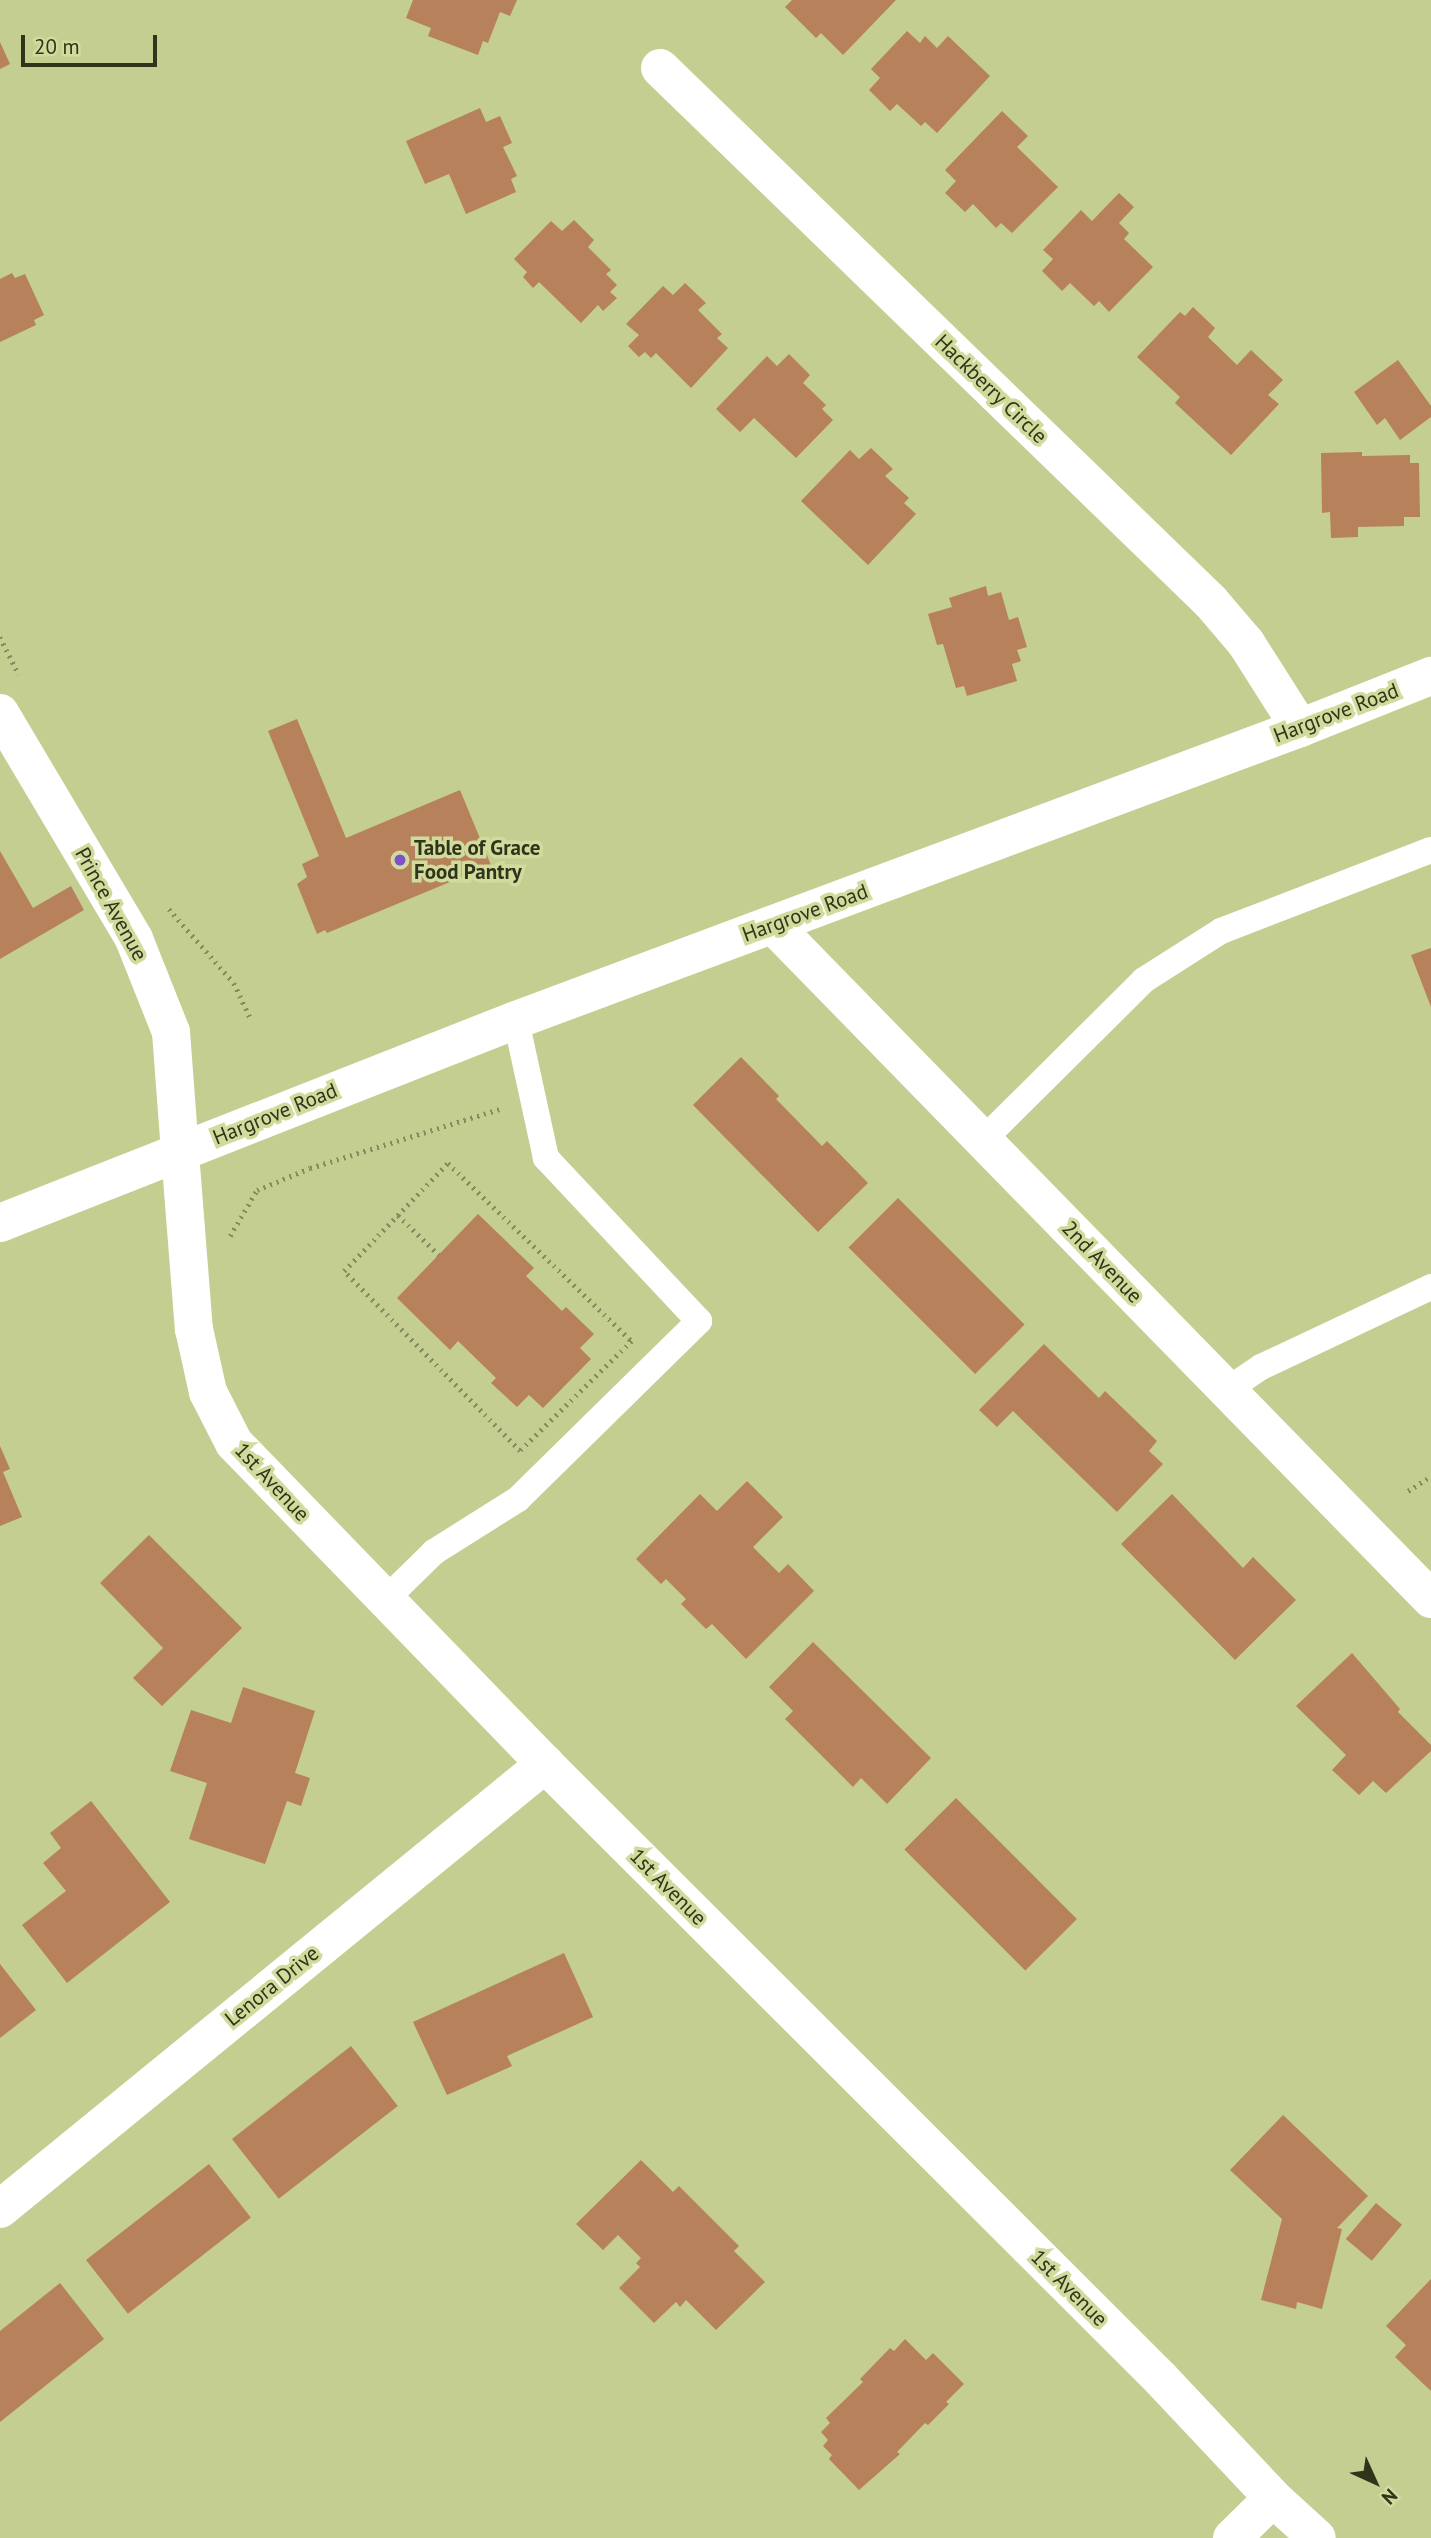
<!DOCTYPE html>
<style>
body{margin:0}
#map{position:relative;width:1431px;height:2538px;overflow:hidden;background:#c4ce90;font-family:"PT Sans",sans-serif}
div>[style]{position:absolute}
.building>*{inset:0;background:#b6815b;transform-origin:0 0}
.path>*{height:4.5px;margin-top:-2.25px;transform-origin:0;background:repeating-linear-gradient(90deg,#858d5e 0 2px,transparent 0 7px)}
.service>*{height:26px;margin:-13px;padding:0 13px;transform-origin:13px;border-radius:13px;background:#fff}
.minor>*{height:38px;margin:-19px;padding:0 19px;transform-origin:19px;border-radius:19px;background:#fff}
.tertiary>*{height:38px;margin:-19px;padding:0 19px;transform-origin:19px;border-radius:19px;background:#fff}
.secondary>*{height:38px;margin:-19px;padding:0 19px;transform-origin:19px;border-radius:19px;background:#fff}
.dots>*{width:19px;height:19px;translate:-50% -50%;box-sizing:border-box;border:4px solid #d0db9c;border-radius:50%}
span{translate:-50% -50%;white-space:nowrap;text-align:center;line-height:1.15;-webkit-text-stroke:7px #d0db9c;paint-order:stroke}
.street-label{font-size:21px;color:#30341b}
.poi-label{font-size:21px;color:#30341b;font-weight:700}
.left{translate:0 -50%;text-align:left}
.north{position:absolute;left:1340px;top:2447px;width:70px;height:70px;-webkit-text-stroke:5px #d0db9c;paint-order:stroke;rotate:135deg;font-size:19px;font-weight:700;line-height:28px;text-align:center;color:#30341b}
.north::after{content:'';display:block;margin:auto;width:24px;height:32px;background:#30341b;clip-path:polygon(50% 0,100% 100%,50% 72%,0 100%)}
.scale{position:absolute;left:21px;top:35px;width:136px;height:32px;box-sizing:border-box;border:4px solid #30341b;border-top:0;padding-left:9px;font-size:21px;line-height:24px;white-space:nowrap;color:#30341b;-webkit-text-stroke:5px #d0db9c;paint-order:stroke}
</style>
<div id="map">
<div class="building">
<div style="clip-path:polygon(413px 0,517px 0,510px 16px,500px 12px,488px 43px,483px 41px,478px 55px,428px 36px,431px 28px,406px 18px)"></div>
<div style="clip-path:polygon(792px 0,896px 0,843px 55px,821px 33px,816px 38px,785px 7px)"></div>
<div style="clip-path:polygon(907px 31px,920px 43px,925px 36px,937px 48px,948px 36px,990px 76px,937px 133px,925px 122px,921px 126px,897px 104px,890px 111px,869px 90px,880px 78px,871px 69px)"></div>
<div style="clip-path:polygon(0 42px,10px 64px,0 69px)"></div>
<div style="clip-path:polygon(480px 108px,486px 122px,500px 116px,512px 143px,503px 147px,517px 176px,511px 179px,516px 192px,466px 214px,449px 174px,425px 184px,406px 141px)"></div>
<div style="clip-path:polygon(1002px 111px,1028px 136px,1017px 147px,1058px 187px,1012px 233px,1001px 223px,996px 228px,973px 204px,965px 212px,945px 193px,956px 181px,945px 170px)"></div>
<div style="clip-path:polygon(1119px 193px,1134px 207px,1119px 223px,1129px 233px,1124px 239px,1153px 267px,1109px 312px,1099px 301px,1094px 306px,1070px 283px,1062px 291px,1042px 271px,1053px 259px,1043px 250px,1081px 210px,1092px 221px)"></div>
<div style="clip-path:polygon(574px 220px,594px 240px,588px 247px,611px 270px,606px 274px,617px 285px,610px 292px,617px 298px,603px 311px,598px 305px,581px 323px,539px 282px,533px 288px,523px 277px,527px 272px,514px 259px,551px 221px,562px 231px)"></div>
<div style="clip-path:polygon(12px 273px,15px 278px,25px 274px,44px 315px,34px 320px,36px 325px,0 342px,0 279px)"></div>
<div style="clip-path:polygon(685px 283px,706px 303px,698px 310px,722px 334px,717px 338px,728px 348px,691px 388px,656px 353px,651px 358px,645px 352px,639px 357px,628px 346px,639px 335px,626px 324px,663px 286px,673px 295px)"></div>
<div style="clip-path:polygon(1193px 307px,1215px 328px,1208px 337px,1237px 365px,1251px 350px,1283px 380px,1268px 395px,1279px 404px,1231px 455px,1175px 403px,1180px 397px,1137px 357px,1180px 312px,1185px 316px)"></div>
<div style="clip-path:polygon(789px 354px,810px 375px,803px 383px,826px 405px,822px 409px,833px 420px,796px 458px,754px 418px,740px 432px,716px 409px,767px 356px,777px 366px)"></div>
<div style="clip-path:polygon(1398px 360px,1431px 406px,1431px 417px,1400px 440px,1385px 418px,1377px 425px,1354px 392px)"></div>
<div style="clip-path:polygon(871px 448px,893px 469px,885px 476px,909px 498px,904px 503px,916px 514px,868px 565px,801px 501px,850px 450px,859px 459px)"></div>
<div style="clip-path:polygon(1362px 452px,1362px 456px,1410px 455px,1410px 463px,1419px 463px,1420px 517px,1404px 517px,1404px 526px,1358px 527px,1358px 537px,1331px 538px,1330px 512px,1322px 513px,1321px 453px)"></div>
<div style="clip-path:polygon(986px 586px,988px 596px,1001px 592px,1009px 620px,1018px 617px,1027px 647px,1017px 650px,1021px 661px,1012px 664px,1017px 681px,967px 696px,964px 686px,956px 688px,943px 644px,937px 645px,928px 614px,952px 607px,949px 598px)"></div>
<div style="clip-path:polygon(297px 719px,346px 838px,460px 790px,491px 865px,327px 933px,325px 930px,317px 934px,297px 884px,307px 877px,302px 864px,319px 856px,268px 731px)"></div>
<div style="clip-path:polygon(0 851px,33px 908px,71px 886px,84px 910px,0 959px)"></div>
<div style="clip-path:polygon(1431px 948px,1431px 1007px,1411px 955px)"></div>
<div style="clip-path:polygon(741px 1057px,779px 1096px,776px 1099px,822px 1146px,827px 1141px,868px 1183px,818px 1232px,693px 1105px)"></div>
<div style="left:898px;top:1198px;width:179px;height:70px;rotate:45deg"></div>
<div style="clip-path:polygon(478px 1214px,534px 1268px,526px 1276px,562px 1311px,566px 1307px,594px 1334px,580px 1348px,591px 1359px,543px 1408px,529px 1395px,517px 1407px,491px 1383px,496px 1378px,458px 1341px,450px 1350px,397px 1298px)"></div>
<div style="clip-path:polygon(1044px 1344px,1099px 1398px,1105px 1391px,1157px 1441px,1149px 1451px,1163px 1464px,1117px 1512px,1013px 1411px,997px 1427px,979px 1410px)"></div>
<div style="clip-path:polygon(0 1446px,10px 1469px,3px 1472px,22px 1517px,0 1526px)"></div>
<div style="clip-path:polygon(747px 1481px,783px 1517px,753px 1547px,779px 1573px,788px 1564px,814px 1591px,746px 1659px,712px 1624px,706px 1629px,681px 1604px,686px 1599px,666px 1579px,661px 1584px,636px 1559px,700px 1494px,717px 1511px)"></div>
<div style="clip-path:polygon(1172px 1494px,1243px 1568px,1253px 1557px,1296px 1600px,1235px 1660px,1121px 1544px)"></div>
<div style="clip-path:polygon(149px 1535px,242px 1628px,162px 1706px,133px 1678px,163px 1648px,100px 1583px)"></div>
<div style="clip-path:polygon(813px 1642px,931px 1758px,887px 1804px,861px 1778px,853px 1787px,785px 1719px,793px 1711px,769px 1687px)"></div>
<div style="clip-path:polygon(1352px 1653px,1400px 1709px,1398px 1712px,1431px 1745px,1431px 1751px,1386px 1793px,1373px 1781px,1359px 1795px,1332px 1770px,1346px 1755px,1296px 1706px)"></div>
<div style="clip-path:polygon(243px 1687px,315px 1711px,295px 1773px,310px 1778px,301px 1806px,287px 1801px,265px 1864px,189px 1839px,207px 1783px,170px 1771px,191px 1710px,231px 1723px)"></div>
<div style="left:956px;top:1798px;width:171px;height:73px;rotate:45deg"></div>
<div style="clip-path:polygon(91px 1801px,170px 1902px,67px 1983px,22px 1925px,66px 1891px,43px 1863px,61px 1848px,50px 1833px)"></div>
<div style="clip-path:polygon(564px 1953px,593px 2017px,507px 2056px,512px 2066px,447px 2095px,413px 2022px)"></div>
<div style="clip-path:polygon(0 1964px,36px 2010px,0 2038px)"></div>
<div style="left:351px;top:2046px;width:76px;height:151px;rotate:52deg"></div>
<div style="clip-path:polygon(1283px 2115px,1368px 2196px,1337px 2228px,1342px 2229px,1322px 2309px,1297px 2302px,1296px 2309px,1261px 2300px,1282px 2219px,1230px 2170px)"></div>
<div style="clip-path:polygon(641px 2160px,673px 2192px,679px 2186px,739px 2246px,734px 2251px,765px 2282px,716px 2330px,686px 2300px,680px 2307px,676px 2302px,654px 2323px,619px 2288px,640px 2267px,636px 2263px,641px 2258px,618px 2235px,603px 2250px,576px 2224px)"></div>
<div style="left:209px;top:2164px;width:68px;height:156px;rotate:52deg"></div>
<div style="left:1376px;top:2203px;width:34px;height:47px;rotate:40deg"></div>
<div style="clip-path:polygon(1431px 2279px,1431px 2391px,1395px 2357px,1406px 2345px,1386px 2326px)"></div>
<div style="clip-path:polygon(60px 2283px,104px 2339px,0 2422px,0 2331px)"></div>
<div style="clip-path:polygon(905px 2339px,926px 2360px,933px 2353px,964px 2384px,946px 2402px,949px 2404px,928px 2425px,925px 2423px,897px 2452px,900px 2454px,859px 2490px,829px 2459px,832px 2455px,823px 2446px,828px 2440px,821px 2432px,830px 2423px,826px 2418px,863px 2382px,860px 2379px,890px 2348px,894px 2351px)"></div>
</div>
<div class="path">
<div style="left:0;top:637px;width:42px;rotate:63.4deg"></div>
<div style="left:169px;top:909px;width:98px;rotate:48.7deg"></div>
<div style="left:234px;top:983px;width:40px;rotate:65deg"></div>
<div style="left:448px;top:1163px;width:256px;rotate:44.1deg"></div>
<div style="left:632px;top:1341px;width:157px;rotate:135.5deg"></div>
<div style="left:520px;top:1451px;width:252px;rotate:-134.4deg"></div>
<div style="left:344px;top:1271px;width:150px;rotate:-46.1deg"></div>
<div style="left:398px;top:1215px;width:57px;rotate:44.3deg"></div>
<div style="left:230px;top:1236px;width:53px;rotate:-59.6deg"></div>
<div style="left:257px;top:1190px;width:57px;rotate:-22.5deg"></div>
<div style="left:310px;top:1168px;width:199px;rotate:-17.3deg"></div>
<div style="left:1408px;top:1491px;width:27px;rotate:-33deg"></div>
</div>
<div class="service">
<div style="left:983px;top:1140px;width:227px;rotate:-44.8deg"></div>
<div style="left:1144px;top:980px;width:91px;rotate:-32.5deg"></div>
<div style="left:1221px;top:931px;width:225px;rotate:-21.1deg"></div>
<div style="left:1227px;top:1390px;width:41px;rotate:-34.1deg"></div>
<div style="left:1261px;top:1367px;width:188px;rotate:-25.2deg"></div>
<div style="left:385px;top:1600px;width:69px;rotate:-44.4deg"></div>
<div style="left:434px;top:1552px;width:99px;rotate:-32.2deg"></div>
<div style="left:518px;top:1499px;width:254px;rotate:-44.5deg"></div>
<div style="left:699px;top:1321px;width:224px;rotate:-133.2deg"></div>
<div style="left:546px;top:1158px;width:141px;rotate:-102.3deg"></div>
</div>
<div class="minor">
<div style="left:660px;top:68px;width:767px;rotate:44.1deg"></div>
<div style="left:1211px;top:602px;width:54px;rotate:49.5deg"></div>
<div style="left:1246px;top:643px;width:101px;rotate:57.6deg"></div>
<div style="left:773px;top:925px;width:942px;rotate:45.69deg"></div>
<div style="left:180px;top:1153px;width:177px;rotate:85.5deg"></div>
<div style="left:194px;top:1329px;width:65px;rotate:77.5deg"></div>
<div style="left:208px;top:1392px;width:57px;rotate:63deg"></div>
<div style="left:234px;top:1443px;width:447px;rotate:45.9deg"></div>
<div style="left:545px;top:1764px;width:870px;rotate:44.95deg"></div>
<div style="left:1161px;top:2379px;width:163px;rotate:46.7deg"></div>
<div style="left:1273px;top:2498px;width:59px;rotate:42.3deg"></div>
<div style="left:0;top:2209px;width:704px;rotate:-39.23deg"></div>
<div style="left:1232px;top:2538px;width:57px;rotate:-44.3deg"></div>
</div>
<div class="tertiary">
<div style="left:0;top:713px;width:263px;rotate:59.3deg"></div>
<div style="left:134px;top:939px;width:100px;rotate:68.3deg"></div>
<div style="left:171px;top:1032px;width:121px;rotate:85.7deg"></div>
</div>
<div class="secondary">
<div style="left:0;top:1223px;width:554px;rotate:-21.48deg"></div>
<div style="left:516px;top:1020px;width:837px;rotate:-20.43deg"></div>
<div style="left:1300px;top:728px;width:141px;rotate:-21.7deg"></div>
</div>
<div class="dots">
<div style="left:400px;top:860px;background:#7d52cb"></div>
</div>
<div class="street-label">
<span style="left:991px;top:389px;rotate:44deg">Hackberry Circle</span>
<span style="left:1336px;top:713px;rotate:-21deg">Hargrove Road</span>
<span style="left:111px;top:904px;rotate:61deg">Prince Avenue</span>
<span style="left:805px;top:913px;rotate:-20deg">Hargrove Road</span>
<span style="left:275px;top:1114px;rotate:-22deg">Hargrove Road</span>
<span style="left:1102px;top:1262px;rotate:46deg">2nd Avenue</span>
<span style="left:272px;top:1482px;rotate:47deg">1st Avenue</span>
<span style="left:668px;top:1887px;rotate:45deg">1st Avenue</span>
<span style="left:272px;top:1986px;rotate:-39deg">Lenora Drive</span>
<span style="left:1069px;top:2288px;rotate:45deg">1st Avenue</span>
</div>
<div class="poi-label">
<span class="left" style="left:414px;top:860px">Table of Grace<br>Food Pantry</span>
</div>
<div class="north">N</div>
<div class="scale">20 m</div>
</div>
